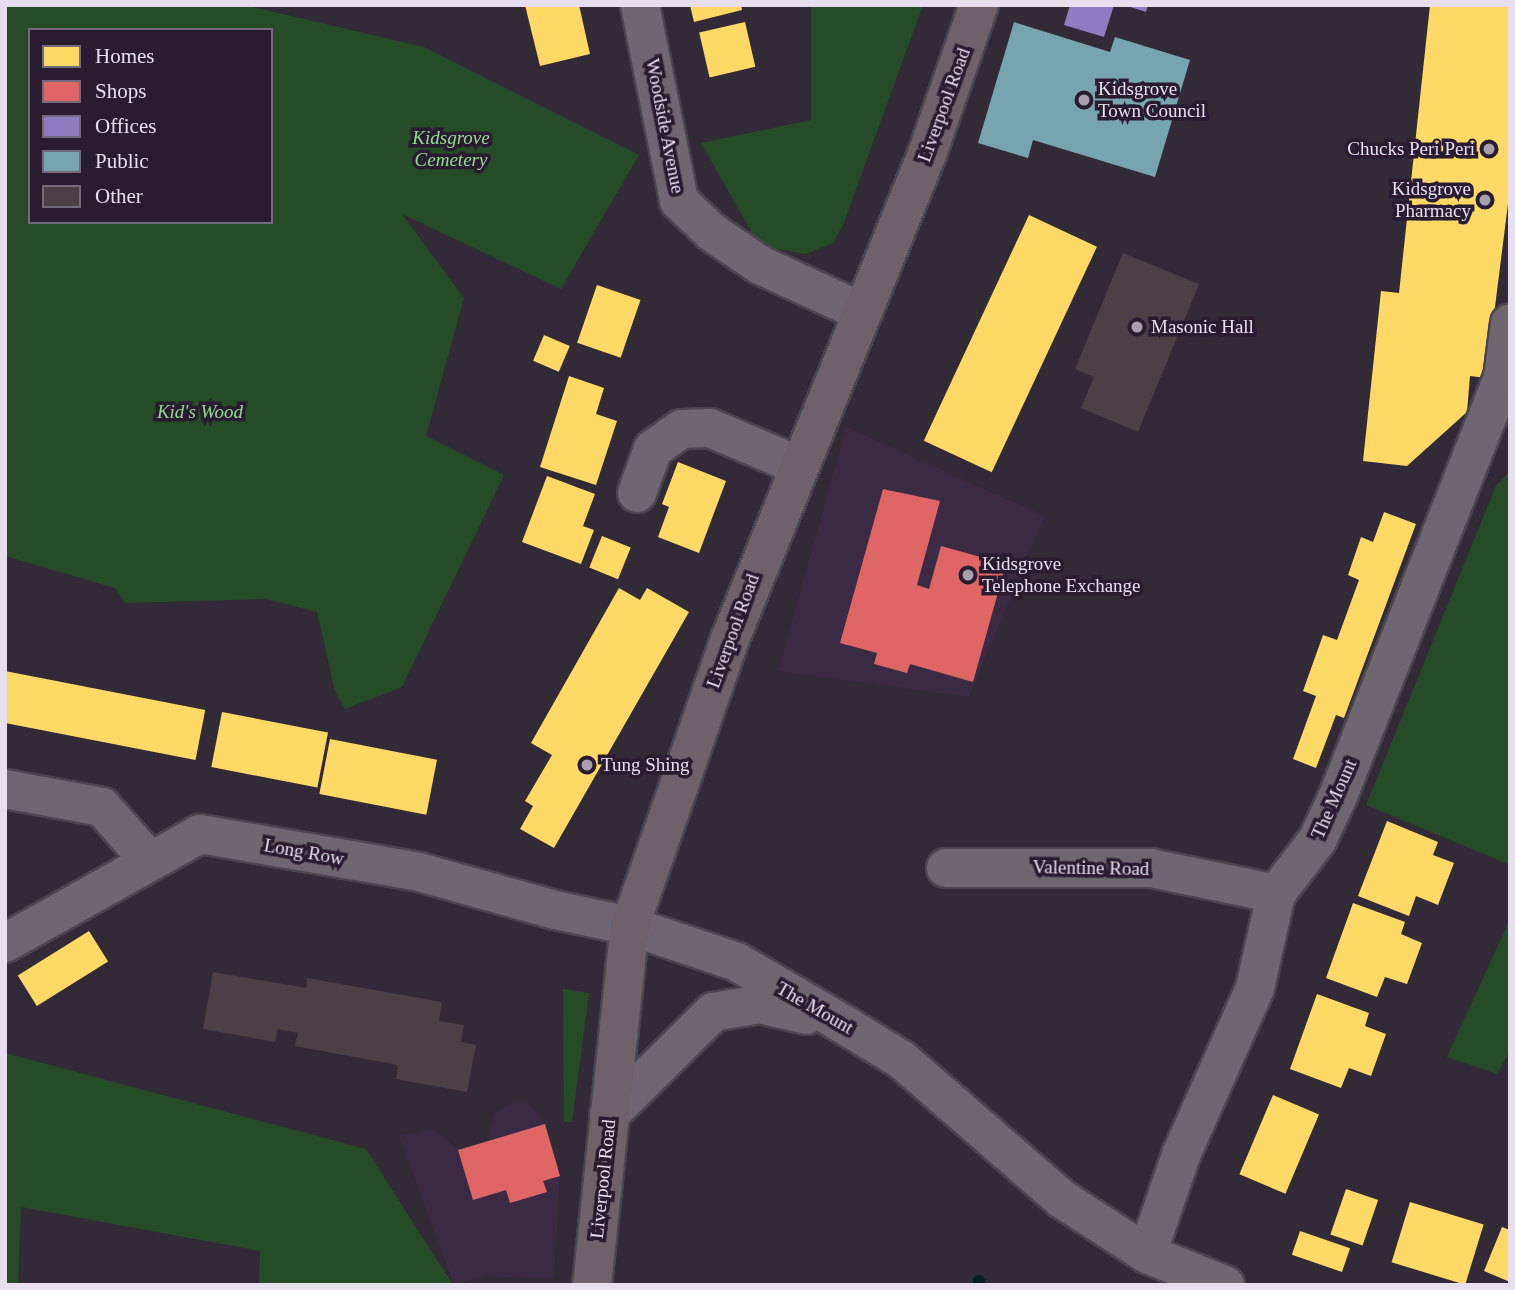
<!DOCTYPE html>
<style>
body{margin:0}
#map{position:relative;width:1515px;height:1290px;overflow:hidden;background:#322a37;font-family:"Times New Roman",serif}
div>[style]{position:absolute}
.built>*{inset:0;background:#3a2a44}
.green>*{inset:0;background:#254b27}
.homes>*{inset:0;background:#ffd966;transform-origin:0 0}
.shops>*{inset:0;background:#e06666}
.offices>*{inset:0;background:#8e7cc3}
.public>*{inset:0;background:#76a5af}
.stream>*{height:12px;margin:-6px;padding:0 6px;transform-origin:6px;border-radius:6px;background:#041e24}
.building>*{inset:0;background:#4a4045}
.roads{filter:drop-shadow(2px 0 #4b4550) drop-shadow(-2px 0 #4b4550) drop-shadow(0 2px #4b4550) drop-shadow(0 -2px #4b4550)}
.minor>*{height:38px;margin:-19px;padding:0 19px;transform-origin:19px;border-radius:19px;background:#6e6772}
.tertiary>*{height:38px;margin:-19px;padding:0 19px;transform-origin:19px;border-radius:19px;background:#6e6772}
.primary>*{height:38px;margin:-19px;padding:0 19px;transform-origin:19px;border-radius:19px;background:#6d616a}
.dots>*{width:19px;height:19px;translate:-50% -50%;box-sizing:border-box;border:4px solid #291c31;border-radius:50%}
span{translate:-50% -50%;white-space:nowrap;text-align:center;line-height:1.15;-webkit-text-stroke:7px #291c31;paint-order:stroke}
.poi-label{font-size:19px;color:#e8dfee}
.left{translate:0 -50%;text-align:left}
.right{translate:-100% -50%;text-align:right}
.street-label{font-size:19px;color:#e8dfee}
.park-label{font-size:19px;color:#91dc90;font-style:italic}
.frame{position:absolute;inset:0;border:7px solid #e8dfee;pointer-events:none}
.legend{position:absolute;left:28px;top:28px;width:245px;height:196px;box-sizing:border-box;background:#291c31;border:2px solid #756a7d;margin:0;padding:9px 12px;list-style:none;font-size:21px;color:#e8dfee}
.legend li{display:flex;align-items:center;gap:14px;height:35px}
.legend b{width:35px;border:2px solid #756a7d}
</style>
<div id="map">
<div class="built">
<div style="clip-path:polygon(846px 427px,1045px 516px,969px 697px,778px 671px)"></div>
<div style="clip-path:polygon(510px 1103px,527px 1103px,539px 1112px,560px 1176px,554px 1279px,485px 1276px,454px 1285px,399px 1136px,434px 1129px,458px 1150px,487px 1141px,495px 1113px)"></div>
</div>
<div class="green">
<div style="clip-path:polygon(evenodd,5px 5px,244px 5px,424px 47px,639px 155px,561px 289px,402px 214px,464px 298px,426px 436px,504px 475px,402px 687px,345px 709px,335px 691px,317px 612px,265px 599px,125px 603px,115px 588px,5px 556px,5px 5px,30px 30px,271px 30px,271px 222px,30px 222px,30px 30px)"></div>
<div style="clip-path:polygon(811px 5px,923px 5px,843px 225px,833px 243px,806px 254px,767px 247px,756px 240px,701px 143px,811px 120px)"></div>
<div style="clip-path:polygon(1510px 471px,1510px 865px,1366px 805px,1496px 486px)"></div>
<div style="clip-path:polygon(1510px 919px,1510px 1051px,1497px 1074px,1447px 1057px)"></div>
<div style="clip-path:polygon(563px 989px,589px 993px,572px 1122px,564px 1122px)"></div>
<div style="clip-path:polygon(5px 1053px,366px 1149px,453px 1285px,259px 1285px,260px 1251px,21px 1207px,18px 1285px,5px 1285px)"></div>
</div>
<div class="homes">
<div style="clip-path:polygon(525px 5px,579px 5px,590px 54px,540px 66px)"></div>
<div style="clip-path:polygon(690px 5px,741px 5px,742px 10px,694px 22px)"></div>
<div style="clip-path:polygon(1430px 5px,1510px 5px,1510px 188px,1486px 378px,1470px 376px,1467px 412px,1407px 466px,1363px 461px,1381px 291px,1399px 293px)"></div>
<div style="left:745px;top:22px;width:46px;height:47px;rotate:77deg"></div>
<div style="left:1029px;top:215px;width:75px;height:249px;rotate:25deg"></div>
<div style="left:597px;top:285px;width:46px;height:61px;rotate:19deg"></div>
<div style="left:544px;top:335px;width:28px;height:28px;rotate:23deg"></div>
<div style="clip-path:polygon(569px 376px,604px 388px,596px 414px,617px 421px,596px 485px,540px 467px)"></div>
<div style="clip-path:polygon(678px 462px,726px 481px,699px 553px,658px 537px,669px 507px,662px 504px)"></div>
<div style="clip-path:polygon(547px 476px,595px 494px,583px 526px,594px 530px,581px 564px,522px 542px)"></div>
<div style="clip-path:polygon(1384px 512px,1416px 524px,1344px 718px,1336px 715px,1316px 768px,1293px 759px,1316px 696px,1303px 691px,1323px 635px,1337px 640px,1359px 580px,1348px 575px,1361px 537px,1373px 542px)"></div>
<div style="left:602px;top:536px;width:31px;height:34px;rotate:22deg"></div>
<div style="clip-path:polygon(619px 588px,640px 600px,647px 588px,689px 612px,554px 848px,520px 829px,533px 806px,525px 801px,552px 755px,531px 743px)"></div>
<div style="left:5px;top:671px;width:204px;height:51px;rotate:11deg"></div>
<div style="left:222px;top:712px;width:108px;height:56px;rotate:11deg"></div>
<div style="left:330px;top:739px;width:109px;height:56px;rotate:11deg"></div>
<div style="clip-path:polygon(1387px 821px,1438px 842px,1433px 855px,1454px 863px,1438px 905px,1416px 896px,1409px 916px,1358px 896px)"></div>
<div style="clip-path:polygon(1353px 903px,1405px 922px,1401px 934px,1422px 943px,1407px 984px,1385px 977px,1377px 997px,1326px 978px)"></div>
<div style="left:89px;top:931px;width:36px;height:84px;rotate:58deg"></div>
<div style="clip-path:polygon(1317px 994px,1369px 1013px,1365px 1026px,1386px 1034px,1371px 1076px,1349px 1068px,1341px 1088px,1290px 1069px)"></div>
<div style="left:1273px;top:1095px;width:50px;height:86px;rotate:23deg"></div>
<div style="left:1346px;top:1189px;width:34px;height:48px;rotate:19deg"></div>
<div style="left:1410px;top:1202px;width:77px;height:63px;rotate:17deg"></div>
<div style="clip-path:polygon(1502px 1227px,1510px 1230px,1510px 1282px,1484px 1271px)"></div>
<div style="left:1300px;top:1231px;width:53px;height:25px;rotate:19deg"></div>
</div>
<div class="shops">
<div style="clip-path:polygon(883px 489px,940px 501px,917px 585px,929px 589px,941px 546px,1006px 564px,973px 682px,910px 664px,907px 673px,874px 664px,877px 653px,840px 643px)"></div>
<div style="clip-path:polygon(545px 1124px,560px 1176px,543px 1181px,547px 1192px,510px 1203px,506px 1190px,473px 1200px,458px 1150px)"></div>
</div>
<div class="offices">
<div style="clip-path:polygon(1070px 5px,1114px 5px,1104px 37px,1064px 25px)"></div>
<div style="clip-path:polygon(1124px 5px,1148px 5px,1146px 12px)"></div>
</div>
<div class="public">
<div style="clip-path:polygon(1014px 22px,1110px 52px,1115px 37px,1190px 60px,1155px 177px,1033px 140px,1028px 158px,978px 143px)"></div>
</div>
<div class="stream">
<div style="left:979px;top:1285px;width:4px;rotate:-90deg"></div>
</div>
<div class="building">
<div style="clip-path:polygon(1123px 253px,1199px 284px,1138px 432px,1081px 408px,1094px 377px,1075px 369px)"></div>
<div style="clip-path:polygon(213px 972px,306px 988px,307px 978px,442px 1002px,439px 1021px,464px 1025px,461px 1042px,476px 1045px,467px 1092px,396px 1079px,398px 1065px,295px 1046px,298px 1033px,278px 1029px,275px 1042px,203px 1029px)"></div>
</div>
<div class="roads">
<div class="minor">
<div style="left:640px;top:5px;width:200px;rotate:78.7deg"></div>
<div style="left:679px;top:201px;width:47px;rotate:43.3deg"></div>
<div style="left:713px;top:233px;width:57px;rotate:34.2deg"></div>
<div style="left:760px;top:265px;width:112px;rotate:24.7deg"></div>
<div style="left:637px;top:493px;width:47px;rotate:-70deg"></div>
<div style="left:653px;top:449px;width:35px;rotate:-35deg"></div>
<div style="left:682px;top:429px;width:28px;rotate:-2deg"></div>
<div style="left:710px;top:428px;width:95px;rotate:23deg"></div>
<div style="left:5px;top:789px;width:99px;rotate:10.5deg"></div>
<div style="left:102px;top:807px;width:72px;rotate:48.4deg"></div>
<div style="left:946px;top:868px;width:205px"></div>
<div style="left:1151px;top:868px;width:128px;rotate:11.7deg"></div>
</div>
<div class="tertiary">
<div style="left:5px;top:943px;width:223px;rotate:-29.2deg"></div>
<div style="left:200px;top:834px;width:222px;rotate:9.8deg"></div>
<div style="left:419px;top:872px;width:141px;rotate:15.6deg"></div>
<div style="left:555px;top:910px;width:77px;rotate:12deg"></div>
<div style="left:630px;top:926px;width:113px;rotate:18.6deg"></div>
<div style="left:737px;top:962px;width:123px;rotate:30.3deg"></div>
<div style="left:843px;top:1024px;width:69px;rotate:31.4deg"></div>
<div style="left:902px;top:1060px;width:212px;rotate:41deg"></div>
<div style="left:1062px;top:1199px;width:101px;rotate:32.9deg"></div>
<div style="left:1147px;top:1254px;width:84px;rotate:21.7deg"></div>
<div style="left:609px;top:1115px;width:146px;rotate:-44.7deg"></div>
<div style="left:713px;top:1012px;width:48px;rotate:-9.7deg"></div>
<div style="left:760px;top:1004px;width:48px;rotate:13.2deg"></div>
<div style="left:1147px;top:1254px;width:105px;rotate:-71deg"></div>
<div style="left:1181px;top:1155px;width:183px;rotate:-66.1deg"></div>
<div style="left:1255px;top:988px;width:96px;rotate:-77.4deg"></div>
<div style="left:1276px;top:894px;width:69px;rotate:-52.6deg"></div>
<div style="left:1318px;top:839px;width:47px;rotate:-65.1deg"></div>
<div style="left:1338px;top:796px;width:449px;rotate:-68.5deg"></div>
<div style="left:1503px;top:378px;width:55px;rotate:-82.7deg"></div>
</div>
<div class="primary">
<div style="left:592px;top:1285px;width:361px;rotate:-84deg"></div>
<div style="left:630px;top:926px;width:304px;rotate:-70.8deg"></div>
<div style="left:730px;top:639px;width:523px;rotate:-67.89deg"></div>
<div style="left:927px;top:154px;width:158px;rotate:-70.8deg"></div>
</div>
</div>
<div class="dots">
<div style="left:1084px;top:100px;background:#a8a0ae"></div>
<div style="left:1489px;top:149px;background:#a8a0ae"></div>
<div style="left:1485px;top:200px;background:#a8a0ae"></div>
<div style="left:1137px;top:327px;background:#a8a0ae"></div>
<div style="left:968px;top:575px;background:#a8a0ae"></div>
<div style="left:587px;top:765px;background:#a8a0ae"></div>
</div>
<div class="poi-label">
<span class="left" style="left:1098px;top:100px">Kidsgrove<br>Town Council</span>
<span class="right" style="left:1475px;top:149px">Chucks Peri Peri</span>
<span class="right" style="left:1471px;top:200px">Kidsgrove<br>Pharmacy</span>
<span class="left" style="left:1151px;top:327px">Masonic Hall</span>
<span class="left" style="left:982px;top:575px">Kidsgrove<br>Telephone Exchange</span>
<span class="left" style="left:601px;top:765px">Tung Shing</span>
</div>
<div class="street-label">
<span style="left:944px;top:105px;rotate:-70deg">Liverpool Road</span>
<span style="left:665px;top:126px;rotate:79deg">Woodside Avenue</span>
<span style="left:733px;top:631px;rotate:-70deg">Liverpool Road</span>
<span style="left:1334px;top:799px;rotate:-66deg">The Mount</span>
<span style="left:304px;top:852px;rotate:10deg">Long Row</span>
<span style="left:1091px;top:868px;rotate:1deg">Valentine Road</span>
<span style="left:815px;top:1008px;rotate:30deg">The Mount</span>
<span style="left:603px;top:1179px;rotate:-84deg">Liverpool Road</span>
</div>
<div class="park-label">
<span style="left:451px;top:149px">Kidsgrove<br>Cemetery</span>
<span style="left:200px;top:412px">Kid's Wood</span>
</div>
<div class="frame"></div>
<ul class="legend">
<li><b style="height:19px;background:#ffd966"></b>Homes</li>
<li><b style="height:19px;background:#e06666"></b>Shops</li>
<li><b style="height:19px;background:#8e7cc3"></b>Offices</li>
<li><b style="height:19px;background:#76a5af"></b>Public</li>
<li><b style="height:19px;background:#4a4045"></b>Other</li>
</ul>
</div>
